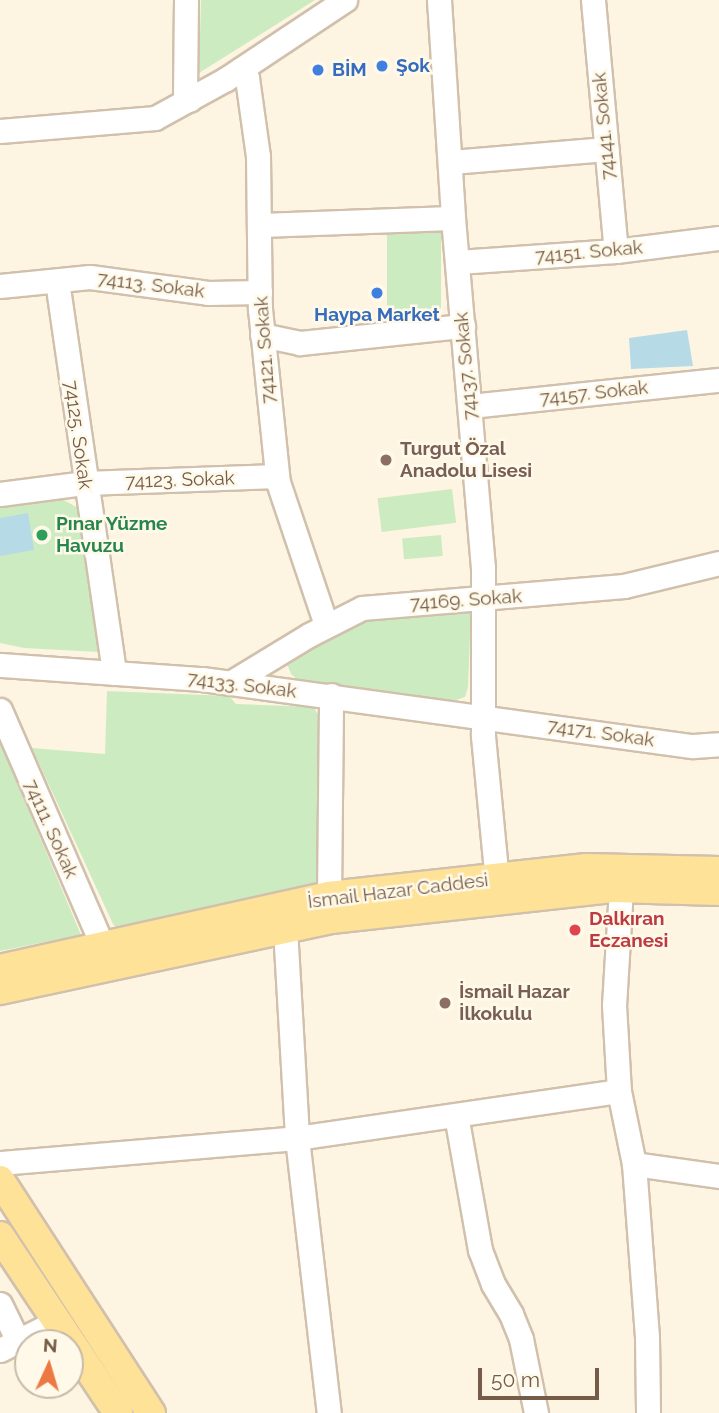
<!DOCTYPE html>
<meta charset="utf-8">
<style>
body{margin:0}
#map{position:relative;width:719px;height:1413px;overflow:hidden;background:#fdf5e2;font-family:Raleway,sans-serif}
div>[style]{position:absolute}
.green>*{inset:0;background:#cdebc0;transform-origin:0 0}
.water>*{inset:0;background:#b6dbe7}
.roads{filter:drop-shadow(2px 0 #d1c0ac) drop-shadow(-2px 0 #d1c0ac) drop-shadow(0 2px #d1c0ac) drop-shadow(0 -2px #d1c0ac)}
.minor>*{height:23px;margin:-11.5px;padding:0 11.5px;transform-origin:11.5px;border-radius:11.5px;background:#fff}
.major>*{height:28px;margin:-14px;padding:0 14px;transform-origin:14px;border-radius:14px;background:#fee298}
.dots>*{width:19px;height:19px;translate:-50% -50%;box-sizing:border-box;border:4px solid #fff9e9;border-radius:50%}
span{translate:-50% -50%;white-space:nowrap;text-align:center;line-height:1.15;-webkit-text-stroke:5px #fff9e9;paint-order:stroke}
.shop-label{font-size:19px;color:#366cbe;font-weight:700}
.left{translate:0 -50%;text-align:left}
.street-label{font-size:19px;color:#765c48}
.education-label{font-size:19px;color:#785e54;font-weight:700}
.leisure-label{font-size:19px;color:#27864d;font-weight:700}
.health-label{font-size:19px;color:#be3a42;font-weight:700}
.north{position:absolute;left:14px;top:1329px;width:70px;height:70px;box-sizing:border-box;background:#fff9e9;border:2px solid #c8baa9;border-radius:50%;rotate:4deg;font-size:19px;font-weight:700;line-height:28px;text-align:center;color:#765c48}
.north::after{content:'';display:block;margin:auto;width:24px;height:32px;background:#ec7842;clip-path:polygon(50% 0,100% 100%,50% 72%,0 100%)}
.scale{position:absolute;left:478px;top:1368px;width:121px;height:32px;box-sizing:border-box;border:4px solid #765c48;border-top:0;padding-left:9px;font-size:21px;line-height:24px;white-space:nowrap;color:#765c48;-webkit-text-stroke:5px #fff9e9;paint-order:stroke}
</style>
<div id="map">
<div class="green">
<div style="clip-path:polygon(201px 0,315px 0,199px 73px)"></div>
<div style="left:441px;top:232px;width:80px;height:54px;rotate:90deg"></div>
<div style="left:452px;top:489px;width:34px;height:75px;rotate:83deg"></div>
<div style="clip-path:polygon(55px 495px,78px 508px,89px 562px,99px 652px,24px 648px,0 643px,0 506px)"></div>
<div style="left:441px;top:535px;width:21px;height:39px;rotate:85deg"></div>
<div style="clip-path:polygon(471px 609px,468px 687px,465px 697px,453px 701px,300px 682px,291px 674px,285px 659px,365px 617px)"></div>
<div style="clip-path:polygon(107px 691px,229px 696px,236px 704px,313px 707px,322px 719px,317px 881px,313px 884px,118px 929px,113px 924px,32px 748px,105px 754px)"></div>
<div style="clip-path:polygon(0 742px,81px 935px,0 951px)"></div>
</div>
<div class="water">
<div style="clip-path:polygon(687px 330px,693px 366px,631px 369px,629px 338px)"></div>
<div style="clip-path:polygon(28px 513px,34px 550px,0 556px,0 518px)"></div>
</div>
<div class="roads">
<div class="minor">
<div style="left:186px;top:0;width:92px;rotate:90.6deg"></div>
<div style="left:185px;top:92px;width:9px;rotate:58deg"></div>
<div style="left:439px;top:0;width:218px;rotate:86.3deg"></div>
<div style="left:453px;top:218px;width:351px;rotate:85.1deg"></div>
<div style="left:483px;top:568px;width:168px;rotate:90deg"></div>
<div style="left:483px;top:736px;width:158px;rotate:84.5deg"></div>
<div style="left:593px;top:0;width:252px;rotate:84.8deg"></div>
<div style="left:241px;top:69px;width:11px;rotate:56deg"></div>
<div style="left:247px;top:78px;width:79px;rotate:82deg"></div>
<div style="left:258px;top:156px;width:153px;rotate:89.3deg"></div>
<div style="left:260px;top:309px;width:174px;rotate:84.1deg"></div>
<div style="left:278px;top:482px;width:151px;rotate:71.4deg"></div>
<div style="left:0;top:131px;width:156px;rotate:-4.8deg"></div>
<div style="left:155px;top:118px;width:81px;rotate:-28.8deg"></div>
<div style="left:226px;top:79px;width:143px;rotate:-33.6deg"></div>
<div style="left:451px;top:162px;width:156px;rotate:-4.8deg"></div>
<div style="left:259px;top:225px;width:194px;rotate:-2.1deg"></div>
<div style="left:458px;top:262px;width:158px;rotate:-4deg"></div>
<div style="left:616px;top:251px;width:104px;rotate:-7.2deg"></div>
<div style="left:57px;top:281px;width:396px;rotate:81.7deg"></div>
<div style="left:0;top:286px;width:90px;rotate:-5.7deg"></div>
<div style="left:90px;top:277px;width:119px;rotate:7.7deg"></div>
<div style="left:208px;top:293px;width:52px;rotate:-1.1deg"></div>
<div style="left:262px;top:335px;width:39px;rotate:12deg"></div>
<div style="left:300px;top:343px;width:164px;rotate:-6deg"></div>
<div style="left:470px;top:406px;width:250px;rotate:-6deg"></div>
<div style="left:0;top:494px;width:86px;rotate:-7.4deg"></div>
<div style="left:85px;top:483px;width:192px;rotate:-2.1deg"></div>
<div style="left:0;top:665px;width:202px;rotate:4deg"></div>
<div style="left:202px;top:679px;width:496px;rotate:7.8deg"></div>
<div style="left:693px;top:746px;width:26px;rotate:-4deg"></div>
<div style="left:230px;top:683px;width:92px;rotate:-31.3deg"></div>
<div style="left:309px;top:635px;width:59px;rotate:-27deg"></div>
<div style="left:362px;top:608px;width:263px;rotate:-4.8deg"></div>
<div style="left:624px;top:586px;width:98px;rotate:-13.6deg"></div>
<div style="left:0;top:710px;width:258px;rotate:66.5deg"></div>
<div style="left:621px;top:888px;width:117px;rotate:93.4deg"></div>
<div style="left:614px;top:1005px;width:86px;rotate:86.7deg"></div>
<div style="left:619px;top:1091px;width:75px;rotate:78.4deg"></div>
<div style="left:634px;top:1164px;width:174px;rotate:85.7deg"></div>
<div style="left:647px;top:1338px;width:75px;rotate:89.2deg"></div>
<div style="left:329px;top:896px;width:201px;rotate:-89.4deg"></div>
<div style="left:285px;top:928px;width:210px;rotate:86.7deg"></div>
<div style="left:297px;top:1138px;width:277px;rotate:83.4deg"></div>
<div style="left:456px;top:1115px;width:137px;rotate:79.9deg"></div>
<div style="left:480px;top:1250px;width:36px;rotate:69deg"></div>
<div style="left:493px;top:1284px;width:35px;rotate:59deg"></div>
<div style="left:511px;top:1314px;width:27px;rotate:68deg"></div>
<div style="left:521px;top:1339px;width:76px;rotate:78.5deg"></div>
<div style="left:0;top:1163px;width:298px;rotate:-4.8deg"></div>
<div style="left:297px;top:1138px;width:325px;rotate:-8.3deg"></div>
<div style="left:634px;top:1164px;width:86px;rotate:8deg"></div>
<div style="left:0;top:1304px;width:41px;rotate:64.1deg"></div>
<div style="left:0;top:1350px;width:64px;rotate:-27deg"></div>
</div>
<div class="major">
<div style="left:0;top:969px;width:337px;rotate:-12.5deg"></div>
<div style="left:329px;top:896px;width:259px;rotate:-6.2deg"></div>
<div style="left:586px;top:868px;width:133px;rotate:1.3deg"></div>
<div style="left:0;top:990px;width:339px;rotate:-12.1deg"></div>
<div style="left:331px;top:919px;width:285px;rotate:-6.3deg"></div>
<div style="left:614px;top:888px;width:105px;rotate:1.6deg"></div>
<div style="left:0;top:1180px;width:278px;rotate:57.1deg"></div>
<div style="left:0;top:1236px;width:213px;rotate:56.3deg"></div>
</div>
</div>
<div class="dots">
<div style="left:382px;top:66px;background:#3f7fe0"></div>
<div style="left:318px;top:70px;background:#3f7fe0"></div>
<div style="left:377px;top:293px;background:#3f7fe0"></div>
<div style="left:386px;top:460px;background:#8d6e63"></div>
<div style="left:42px;top:535px;background:#2e9e5b"></div>
<div style="left:575px;top:930px;background:#e0444e"></div>
<div style="left:445px;top:1003px;background:#8d6e63"></div>
</div>
<div class="shop-label">
<span class="left" style="left:396px;top:66px">Şok</span>
<span class="left" style="left:332px;top:70px">BİM</span>
<span style="left:377px;top:315px">Haypa Market</span>
</div>
<div class="street-label">
<span style="left:604px;top:126px;rotate:-95deg">74141. Sokak</span>
<span style="left:589px;top:252px;rotate:-5deg">74151. Sokak</span>
<span style="left:151px;top:285px;rotate:7deg">74113. Sokak</span>
<span style="left:265px;top:350px;rotate:-94deg">74121. Sokak</span>
<span style="left:466px;top:366px;rotate:-95deg">74137. Sokak</span>
<span style="left:594px;top:393px;rotate:-6deg">74157. Sokak</span>
<span style="left:78px;top:435px;rotate:82deg">74125. Sokak</span>
<span style="left:180px;top:480px;rotate:-2deg">74123. Sokak</span>
<span style="left:466px;top:600px;rotate:-4deg">74169. Sokak</span>
<span style="left:242px;top:685px;rotate:7deg">74133. Sokak</span>
<span style="left:601px;top:733px;rotate:8deg">74171. Sokak</span>
<span style="left:51px;top:829px;rotate:66deg">74111. Sokak</span>
<span style="left:398px;top:891px;rotate:-7deg">İsmail Hazar Caddesi</span>
</div>
<div class="education-label">
<span class="left" style="left:400px;top:460px">Turgut Özal<br>Anadolu Lisesi</span>
<span class="left" style="left:459px;top:1003px">İsmail Hazar<br>İlkokulu</span>
</div>
<div class="leisure-label">
<span class="left" style="left:56px;top:535px">Pınar Yüzme<br>Havuzu</span>
</div>
<div class="health-label">
<span class="left" style="left:589px;top:930px">Dalkıran<br>Eczanesi</span>
</div>
<div class="north">N</div>
<div class="scale">50 m</div>
</div>
